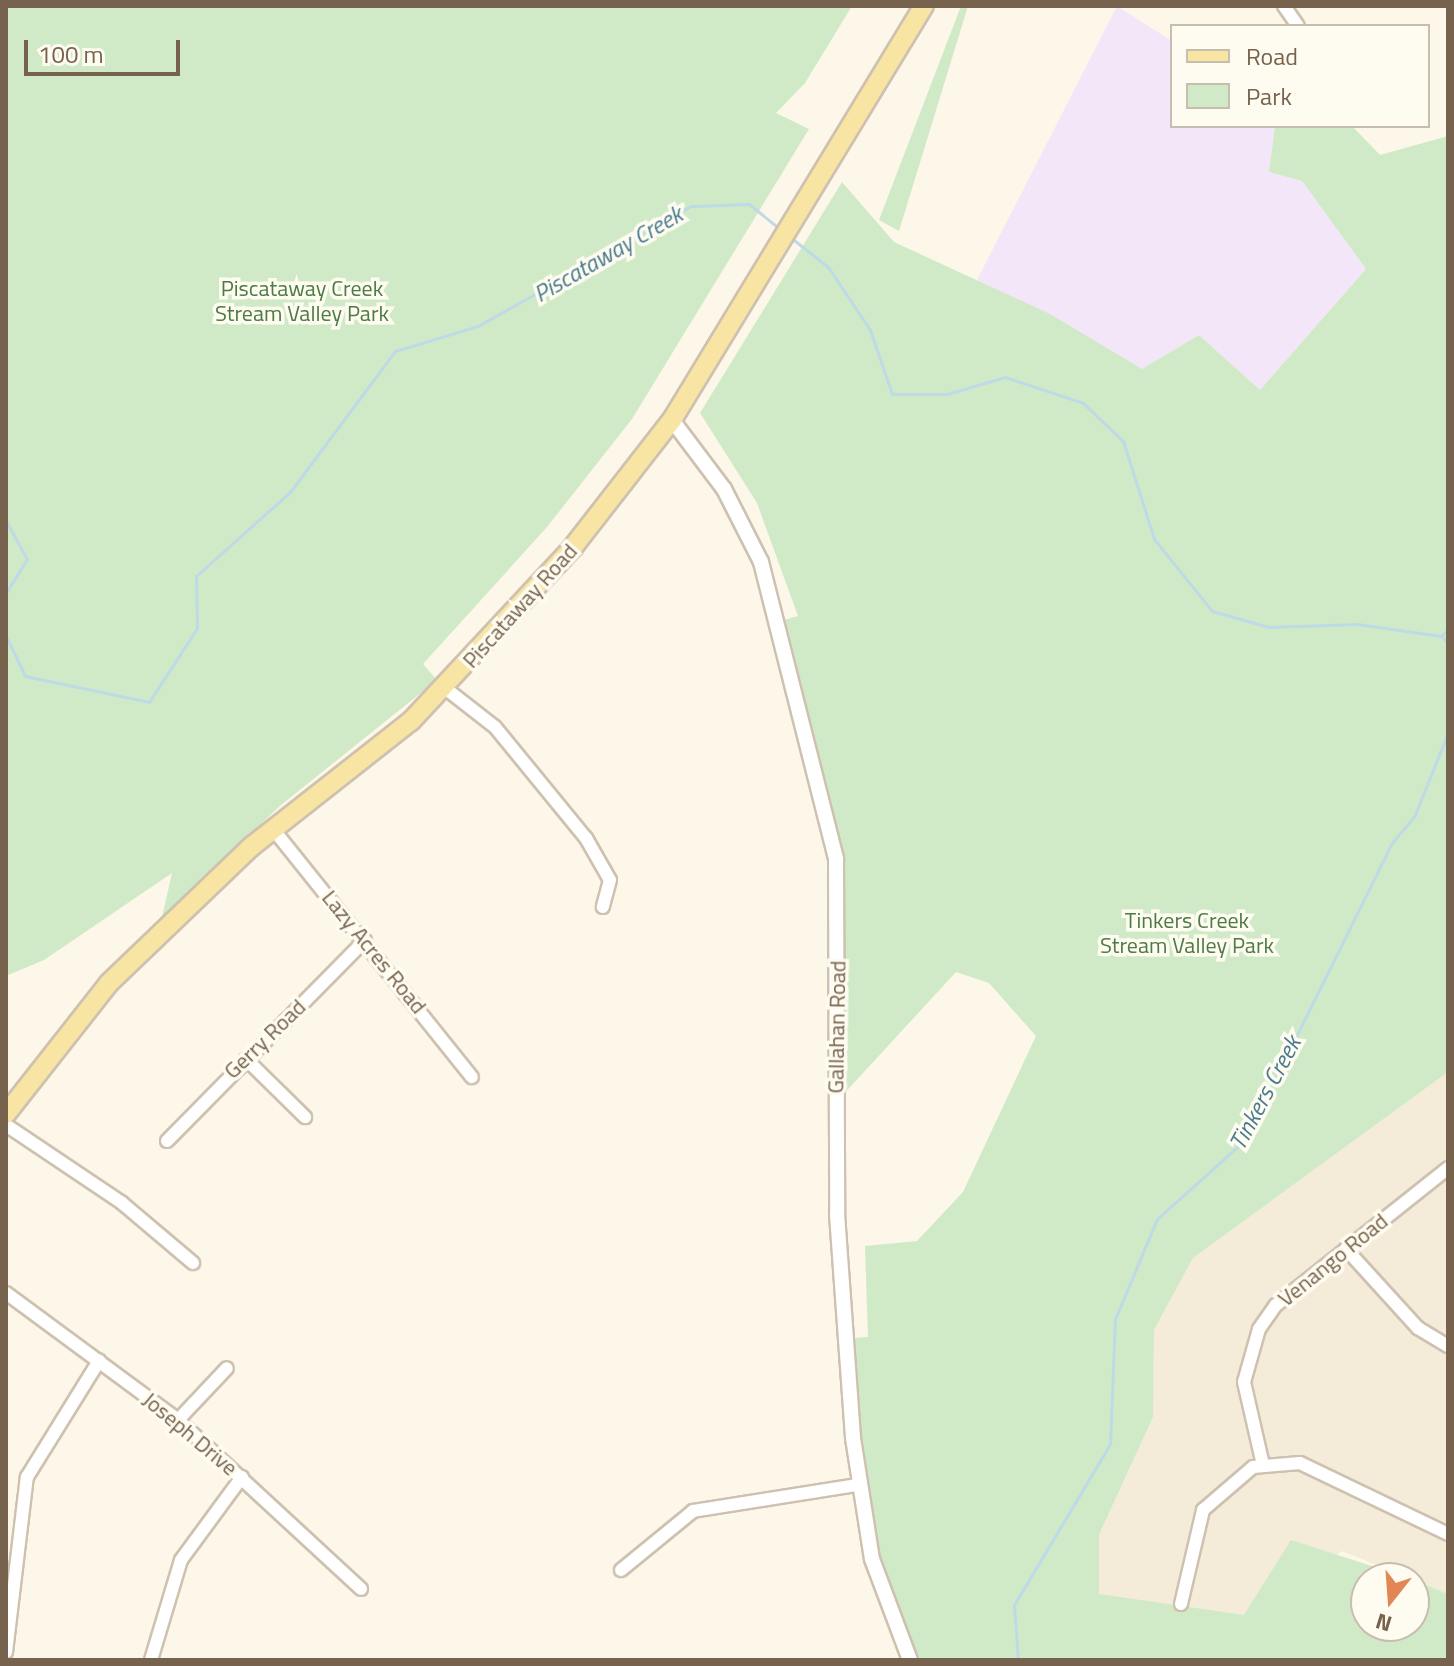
<!DOCTYPE html>
<style>
body{margin:0}
#map{position:relative;width:1454px;height:1666px;overflow:hidden;background:#fcf7e9;font-family:"Titillium Web",sans-serif}
div>[style]{position:absolute}
.residential>*{inset:0;background:#f4ebd8}
.education>*{inset:0;background:#f4e6f9}
.green>*{inset:0;background:#d0eac7}
.stream>*{height:3px;margin:-1.5px;padding:0 1.5px;transform-origin:1.5px;border-radius:1.5px;background:#bedae6}
.roads{filter:drop-shadow(2px 0 #cec1af) drop-shadow(-2px 0 #cec1af) drop-shadow(0 2px #cec1af) drop-shadow(0 -2px #cec1af)}
.minor>*{height:12px;margin:-6px;padding:0 6px;transform-origin:6px;border-radius:6px;background:#fff}
.tertiary>*{height:14px;margin:-7px;padding:0 7px;transform-origin:7px;border-radius:7px;background:#fff}
.primary>*{height:18px;margin:-9px;padding:0 9px;transform-origin:9px;border-radius:9px;background:#f8e5a4}
span{translate:-50% -50%;white-space:nowrap;text-align:center;line-height:1.15;-webkit-text-stroke:7px #fefbf0;paint-order:stroke}
.park-label{font-size:22px;color:#4d7b45}
.street-label{font-size:22px;color:#76624d}
.water-label{font-size:24px;color:#4a7a90;font-style:italic}
.frame{position:absolute;inset:0;border:8px solid #76624d;pointer-events:none}
.legend{position:absolute;left:1170px;top:24px;width:260px;height:104px;box-sizing:border-box;background:#fefbf0;border:2px solid #c8beaf;margin:0;padding:10px 14px;list-style:none;font-size:24px;color:#76624d}
.legend li{display:flex;align-items:center;gap:16px;height:40px}
.legend b{width:40px;border:2px solid #c8beaf}
.north{position:absolute;left:1350px;top:1562px;width:80px;height:80px;box-sizing:border-box;background:#fefbf0;border:2px solid #c8beaf;border-radius:50%;rotate:197deg;font-size:22px;font-weight:700;line-height:32px;text-align:center;color:#76624d}
.north::after{content:'';display:block;margin:auto;width:28px;height:36px;background:#e28753;clip-path:polygon(50% 0,100% 100%,50% 72%,0 100%)}
.scale{position:absolute;left:24px;top:40px;width:156px;height:36px;box-sizing:border-box;border:4px solid #76624d;border-top:0;padding-left:10px;font-size:24px;line-height:28px;white-space:nowrap;color:#76624d;-webkit-text-stroke:6px #fefbf0;paint-order:stroke}
</style>
<div id="map">
<div class="residential">
<div style="clip-path:polygon(1448px 1072px,1448px 1594px,1342px 1551px,1235px 1629px,1099px 1595px,1099px 1535px,1153px 1417px,1154px 1330px,1193px 1258px)"></div>
</div>
<div class="education">
<div style="clip-path:polygon(1117px 6px,1172px 41px,1172px 126px,1275px 126px,1269px 172px,1302px 181px,1366px 269px,1260px 390px,1199px 335px,1142px 369px,977px 280px)"></div>
</div>
<div class="green">
<div style="clip-path:polygon(6px 6px,852px 6px,805px 83px,776px 113px,809px 129px,632px 419px,547px 527px,423px 664px,437px 680px,281px 805px,162px 917px,172px 873px,44px 960px,6px 976px)"></div>
<div style="clip-path:polygon(961px 6px,968px 6px,899px 231px,879px 220px)"></div>
<div style="clip-path:polygon(1275px 126px,1352px 126px,1380px 155px,1448px 136px,1448px 1072px,1193px 1258px,1154px 1330px,1153px 1417px,1099px 1535px,1099px 1594px,1244px 1615px,1291px 1540px,1409px 1578px,1366px 1578px,1366px 1626px,1414px 1626px,1414px 1580px,1448px 1594px,1448px 1660px,915px 1660px,888px 1600px,865px 1517px,850px 1338px,868px 1337px,865px 1246px,917px 1241px,963px 1192px,1036px 1036px,989px 983px,956px 972px,840px 1098px,845px 892px,784px 620px,798px 616px,757px 503px,700px 413px,842px 182px,894px 242px,1050px 314px,1142px 369px,1199px 335px,1260px 390px,1366px 269px,1302px 181px,1269px 172px)"></div>
</div>
<div class="stream">
<div style="left:790px;top:237px;width:48px;rotate:38.3deg"></div>
<div style="left:828px;top:267px;width:76px;rotate:56.3deg"></div>
<div style="left:870px;top:330px;width:68px;rotate:71deg"></div>
<div style="left:892px;top:394px;width:55px"></div>
<div style="left:947px;top:394px;width:60px;rotate:-16.3deg"></div>
<div style="left:1005px;top:377px;width:82px;rotate:18.4deg"></div>
<div style="left:1083px;top:403px;width:55px;rotate:43.5deg"></div>
<div style="left:1123px;top:441px;width:103px;rotate:72.4deg"></div>
<div style="left:1154px;top:539px;width:92px;rotate:51.1deg"></div>
<div style="left:1212px;top:611px;width:59px;rotate:15.7deg"></div>
<div style="left:1269px;top:627px;width:88px;rotate:-2deg"></div>
<div style="left:1357px;top:624px;width:85px;rotate:8.1deg"></div>
<div style="left:6px;top:521px;width:43px;rotate:61.1deg"></div>
<div style="left:27px;top:559px;width:40px;rotate:122deg"></div>
<div style="left:6px;top:636px;width:44px;rotate:64.6deg"></div>
<div style="left:25px;top:676px;width:127px;rotate:11.8deg"></div>
<div style="left:149px;top:702px;width:88px;rotate:-57deg"></div>
<div style="left:197px;top:628px;width:52px;rotate:-91.1deg"></div>
<div style="left:196px;top:576px;width:126px;rotate:-41.8deg"></div>
<div style="left:290px;top:492px;width:176px;rotate:-53.3deg"></div>
<div style="left:395px;top:351px;width:87px;rotate:-16.8deg"></div>
<div style="left:478px;top:326px;width:244px;rotate:-29.4deg"></div>
<div style="left:691px;top:206px;width:58px;rotate:-2deg"></div>
<div style="left:749px;top:204px;width:41px;rotate:39.1deg"></div>
<div style="left:1441px;top:636px;width:10px;rotate:-45deg"></div>
<div style="left:1441px;top:636px;width:10px;rotate:45deg"></div>
<div style="left:1018px;top:1660px;width:55px;rotate:-94.2deg"></div>
<div style="left:1014px;top:1605px;width:187px;rotate:-59.2deg"></div>
<div style="left:1110px;top:1444px;width:125px;rotate:-87.7deg"></div>
<div style="left:1115px;top:1319px;width:108px;rotate:-67.2deg"></div>
<div style="left:1157px;top:1219px;width:118px;rotate:-41.9deg"></div>
<div style="left:1245px;top:1140px;width:330px;rotate:-63.7deg"></div>
<div style="left:1391px;top:844px;width:35px;rotate:-50deg"></div>
<div style="left:1414px;top:817px;width:91px;rotate:-68deg"></div>
</div>
<div class="roads">
<div class="minor">
<div style="left:1284px;top:6px;width:24px;rotate:55deg"></div>
<div style="left:445px;top:688px;width:63px;rotate:38deg"></div>
<div style="left:495px;top:727px;width:144px;rotate:50.7deg"></div>
<div style="left:586px;top:838px;width:48px;rotate:60.3deg"></div>
<div style="left:610px;top:880px;width:28px;rotate:105deg"></div>
<div style="left:273px;top:829px;width:318px;rotate:51.3deg"></div>
<div style="left:246px;top:1059px;width:83px;rotate:44.5deg"></div>
<div style="left:6px;top:1125px;width:140px;rotate:33.9deg"></div>
<div style="left:122px;top:1203px;width:93px;rotate:40.2deg"></div>
<div style="left:167px;top:1141px;width:282px;rotate:-45.4deg"></div>
<div style="left:1346px;top:1249px;width:107px;rotate:47.7deg"></div>
<div style="left:1418px;top:1328px;width:35px;rotate:31deg"></div>
<div style="left:6px;top:1293px;width:214px;rotate:36.4deg"></div>
<div style="left:178px;top:1420px;width:249px;rotate:42.7deg"></div>
<div style="left:178px;top:1420px;width:71px;rotate:-46.7deg"></div>
<div style="left:1263px;top:1465px;width:85px;rotate:-102.9deg"></div>
<div style="left:1244px;top:1382px;width:55px;rotate:-74.2deg"></div>
<div style="left:1259px;top:1329px;width:29px;rotate:-55deg"></div>
<div style="left:1276px;top:1305px;width:220px;rotate:-38.5deg"></div>
<div style="left:621px;top:1570px;width:93px;rotate:-39.3deg"></div>
<div style="left:693px;top:1511px;width:167px;rotate:-9deg"></div>
<div style="left:1181px;top:1604px;width:97px;rotate:-76.8deg"></div>
<div style="left:1203px;top:1510px;width:66px;rotate:-40.7deg"></div>
<div style="left:1253px;top:1467px;width:47px;rotate:-4.9deg"></div>
<div style="left:1300px;top:1463px;width:164px;rotate:25.6deg"></div>
<div style="left:6px;top:1652px;width:176px;rotate:-83.2deg"></div>
<div style="left:27px;top:1477px;width:137px;rotate:-58.2deg"></div>
<div style="left:151px;top:1660px;width:104px;rotate:-73.3deg"></div>
<div style="left:181px;top:1560px;width:103px;rotate:-53.7deg"></div>
</div>
<div class="tertiary">
<div style="left:672px;top:420px;width:86px;rotate:53deg"></div>
<div style="left:724px;top:489px;width:82px;rotate:63.1deg"></div>
<div style="left:761px;top:562px;width:306px;rotate:75.8deg"></div>
<div style="left:836px;top:859px;width:355px;rotate:89.8deg"></div>
<div style="left:837px;top:1214px;width:225px;rotate:85.9deg"></div>
<div style="left:853px;top:1438px;width:122px;rotate:81.1deg"></div>
<div style="left:872px;top:1559px;width:108px;rotate:69.4deg"></div>
</div>
<div class="primary">
<div style="left:6px;top:1114px;width:167px;rotate:-51.8deg"></div>
<div style="left:109px;top:983px;width:198px;rotate:-43.8deg"></div>
<div style="left:252px;top:846px;width:202px;rotate:-38.2deg"></div>
<div style="left:411px;top:721px;width:238px;rotate:-47deg"></div>
<div style="left:573px;top:547px;width:161px;rotate:-52.1deg"></div>
<div style="left:672px;top:420px;width:485px;rotate:-58.7deg"></div>
</div>
</div>
<div class="park-label">
<span style="left:302px;top:301px">Piscataway Creek<br>Stream Valley Park</span>
<span style="left:1187px;top:933px">Tinkers Creek<br>Stream Valley Park</span>
</div>
<div class="street-label">
<span style="left:520px;top:606px;rotate:-48deg">Piscataway Road</span>
<span style="left:374px;top:952px;rotate:51deg">Lazy Acres Road</span>
<span style="left:837px;top:1027px;rotate:-89deg">Gallahan Road</span>
<span style="left:265px;top:1039px;rotate:-44deg">Gerry Road</span>
<span style="left:1333px;top:1260px;rotate:-39deg">Venango Road</span>
<span style="left:190px;top:1434px;rotate:40deg">Joseph Drive</span>
</div>
<div class="water-label">
<span style="left:608px;top:254px;rotate:-30deg">Piscataway Creek</span>
<span style="left:1265px;top:1093px;rotate:-62deg">Tinkers Creek</span>
</div>
<div class="frame"></div>
<ul class="legend">
<li><b style="height:10px;background:#f8e5a4"></b>Road</li>
<li><b style="height:22px;background:#d0eac7"></b>Park</li>
</ul>
<div class="north">N</div>
<div class="scale">100 m</div>
</div>
